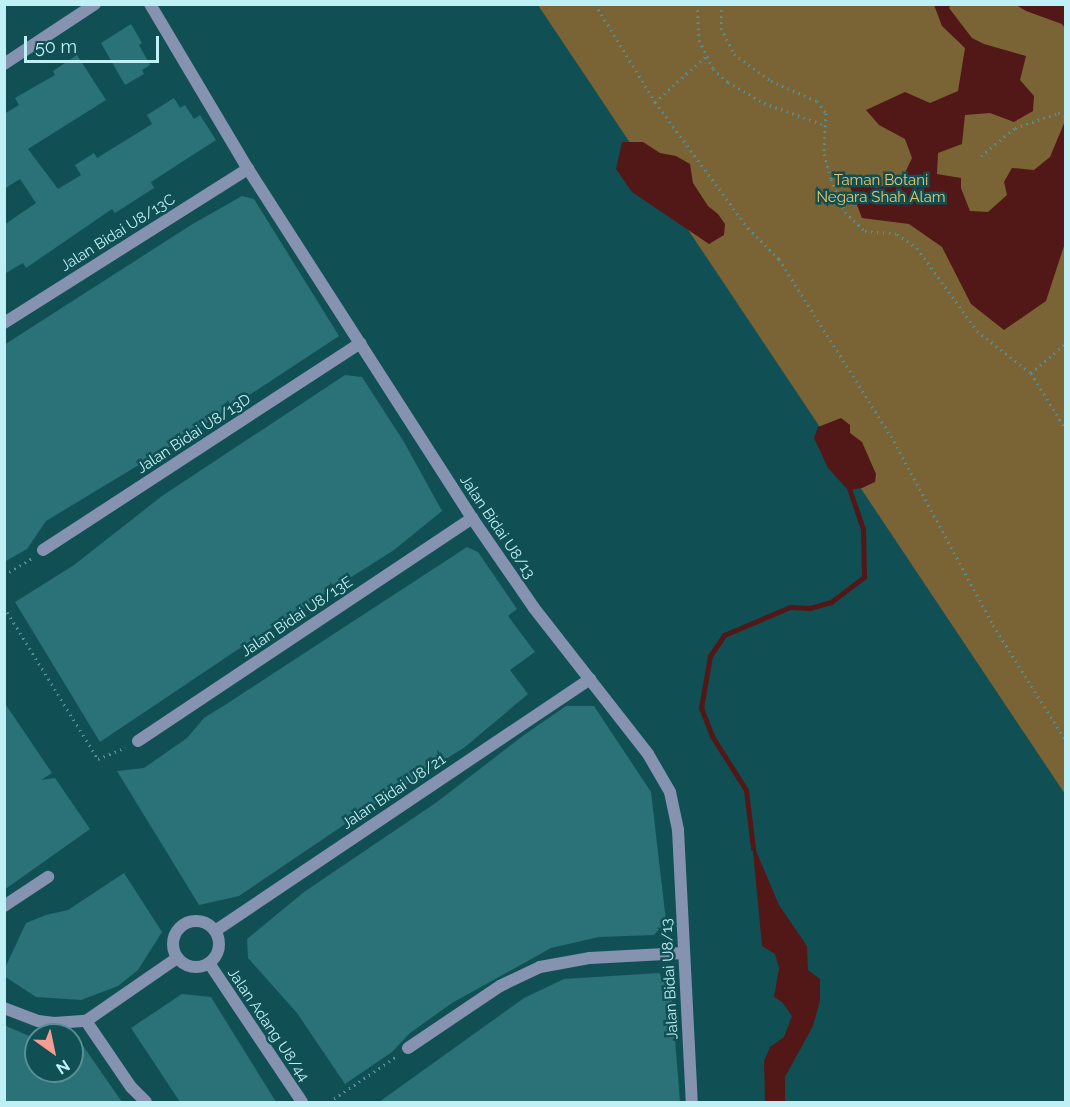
<!DOCTYPE html>
<style>
body{margin:0}
#map{position:relative;width:1070px;height:1107px;overflow:hidden;background:#105055;font-family:Raleway,sans-serif}
div>[style]{position:absolute}
.green>*{inset:0;background:#7a6436}
.water>*{inset:0;background:#521717}
.stream>*{height:5px;margin:-2.5px;padding:0 2.5px;transform-origin:2.5px;border-radius:2.5px;background:#521717}
.building>*{inset:0;background:#2a7178}
.path>*{height:3px;margin-top:-1.5px;transform-origin:0;background:repeating-linear-gradient(90deg,#548f94 0 1.5px,transparent 0 6px)}
.street>*{height:12px;margin:-6px;padding:0 6px;transform-origin:6px;border-radius:6px;background:#8593b0}
.street>.ring{margin:-6px;padding:0;box-sizing:content-box;background:none;border:12px solid #8593b0;border-radius:50%}
span{translate:-50% -50%;white-space:nowrap;text-align:center;line-height:1.15;-webkit-text-stroke:5px #105055;paint-order:stroke}
.park-label{font-size:15px;color:#ecc269}
.street-label{font-size:15px;color:#bff0f6}
.frame{position:absolute;inset:0;border:6px solid #bff0f6;pointer-events:none}
.north{position:absolute;left:24px;top:1023px;width:60px;height:60px;box-sizing:border-box;background:#105055;border:2px solid #569095;border-radius:50%;rotate:147deg;font-size:16px;font-weight:700;line-height:24px;text-align:center;color:#bff0f6}
.north::after{content:'';display:block;margin:auto;width:21px;height:27px;background:#f59c95;clip-path:polygon(50% 0,100% 100%,50% 72%,0 100%)}
.scale{position:absolute;left:24px;top:36px;width:135px;height:27px;box-sizing:border-box;border:3px solid #bff0f6;border-top:0;padding-left:8px;font-size:18px;line-height:21px;white-space:nowrap;color:#bff0f6;-webkit-text-stroke:4px #105055;paint-order:stroke}
</style>
<div id="map">
<div class="green">
<div style="clip-path:polygon(538px 5px,1065px 5px,1065px 794px)"></div>
</div>
<div class="water">
<div style="clip-path:polygon(934px 5px,951px 5px,949px 8px,972px 38px,984px 44px,1026px 56px,1020px 80px,1034px 96px,1033px 111px,1014px 122px,990px 113px,965px 115px,962px 144px,938px 153px,937px 174px,961px 178px,961px 188px,970px 211px,988px 212px,1007px 195px,1004px 182px,1012px 168px,1034px 170px,1050px 157px,1065px 121px,1065px 243px,1046px 301px,1004px 330px,971px 304px,942px 247px,909px 224px,862px 218px,848px 182px,877px 188px,902px 179px,912px 158px,905px 139px,879px 125px,866px 110px,905px 92px,930px 103px,958px 91px,965px 48px,942px 26px)"></div>
<div style="clip-path:polygon(1016px 5px,1065px 5px,1065px 28px,1062px 24px,1026px 11px)"></div>
<div style="clip-path:polygon(622px 142px,643px 142px,660px 153px,676px 156px,690px 164px,693px 183px,708px 206px,718px 214px,725px 224px,724px 235px,709px 244px,632px 192px,616px 169px)"></div>
<div style="clip-path:polygon(841px 418px,850px 425px,850px 433px,862px 442px,876px 474px,875px 482px,862px 488px,848px 490px,828px 468px,814px 438px,818px 427px)"></div>
<div style="clip-path:polygon(752px 841px,779px 905px,807px 946px,808px 970px,820px 979px,820px 1001px,813px 1026px,785px 1077px,785px 1102px,765px 1102px,764px 1061px,770px 1047px,784px 1037px,792px 1016px,782px 1002px,774px 997px,779px 968px,775px 954px,762px 946px)"></div>
</div>
<div class="stream">
<div style="left:753px;top:848px;width:58px;rotate:-96.9deg"></div>
<div style="left:746px;top:790px;width:64px;rotate:-122.2deg"></div>
<div style="left:712px;top:736px;width:30px;rotate:-111deg"></div>
<div style="left:701px;top:708px;width:53px;rotate:-80.2deg"></div>
<div style="left:710px;top:656px;width:25px;rotate:-56deg"></div>
<div style="left:724px;top:635px;width:72px;rotate:-23deg"></div>
<div style="left:790px;top:607px;width:20px;rotate:3deg"></div>
<div style="left:810px;top:608px;width:22px;rotate:-16deg"></div>
<div style="left:831px;top:602px;width:41px;rotate:-37.1deg"></div>
<div style="left:864px;top:577px;width:48px;rotate:-91.2deg"></div>
<div style="left:863px;top:529px;width:46px;rotate:-108.8deg"></div>
</div>
<div class="building">
<div style="clip-path:polygon(131px 24px,142px 43px,139px 45px,150px 65px,142px 70px,144px 74px,125px 85px,101px 43px)"></div>
<div style="clip-path:polygon(77px 55px,106px 100px,28px 149px,58px 189px,81px 175px,75px 165px,94px 153px,97px 158px,152px 124px,147px 115px,174px 98px,180px 108px,185px 105px,194px 119px,200px 115px,216px 140px,151px 182px,154px 188px,115px 213px,112px 209px,26px 268px,23px 263px,4px 274px,4px 225px,36px 203px,20px 179px,4px 189px,4px 114px,19px 105px,15px 98px,55px 75px,53px 71px)"></div>
<div style="clip-path:polygon(242px 196px,254px 199px,339px 336px,190px 434px,46px 521px,27px 549px,4px 562px,4px 345px,191px 225px)"></div>
<div style="clip-path:polygon(345px 375px,362px 377px,404px 442px,442px 511px,394px 550px,252px 640px,100px 742px,15px 602px,74px 565px,162px 496px)"></div>
<div style="clip-path:polygon(467px 547px,478px 552px,517px 609px,508px 616px,535px 652px,510px 670px,528px 694px,465px 747px,372px 806px,239px 896px,199px 905px,117px 771px,144px 768px,187px 738px,204px 718px,225px 705px)"></div>
<div style="clip-path:polygon(4px 702px,52px 773px,41px 780px,55px 778px,90px 829px,4px 890px)"></div>
<div style="clip-path:polygon(566px 706px,594px 706px,651px 792px,666px 921px,654px 935px,599px 937px,551px 948px,452px 1003px,410px 1033px,392px 1052px,345px 1084px,297px 1013px,248px 958px,247px 939px,304px 892px,437px 802px,524px 735px)"></div>
<div style="clip-path:polygon(124px 873px,162px 932px,138px 970px,118px 986px,81px 1000px,36px 997px,4px 976px,4px 970px,26px 923px,46px 915px,68px 910px)"></div>
<div style="clip-path:polygon(659px 973px,671px 989px,680px 1102px,379px 1102px,524px 998px,564px 979px)"></div>
<div style="clip-path:polygon(182px 994px,211px 997px,276px 1102px,180px 1102px,131px 1028px)"></div>
<div style="clip-path:polygon(4px 1025px,36px 1039px,36px 1071px,72px 1071px,72px 1030px,122px 1102px,4px 1102px)"></div>
</div>
<div class="path">
<div style="left:595px;top:4px;width:115px;rotate:58.5deg"></div>
<div style="left:655px;top:102px;width:157px;rotate:53.6deg"></div>
<div style="left:748px;top:228px;width:44px;rotate:45deg"></div>
<div style="left:779px;top:259px;width:209px;rotate:57.7deg"></div>
<div style="left:891px;top:436px;width:215px;rotate:61.6deg"></div>
<div style="left:993px;top:625px;width:137px;rotate:57.8deg"></div>
<div style="left:697px;top:4px;width:36px;rotate:87deg"></div>
<div style="left:699px;top:40px;width:32px;rotate:64deg"></div>
<div style="left:713px;top:69px;width:20px;rotate:41deg"></div>
<div style="left:728px;top:82px;width:42px;rotate:30.3deg"></div>
<div style="left:764px;top:103px;width:64px;rotate:20.1deg"></div>
<div style="left:722px;top:4px;width:24px;rotate:92deg"></div>
<div style="left:721px;top:28px;width:29px;rotate:63deg"></div>
<div style="left:734px;top:54px;width:46px;rotate:36.1deg"></div>
<div style="left:771px;top:81px;width:50px;rotate:23.5deg"></div>
<div style="left:817px;top:101px;width:15px;rotate:53deg"></div>
<div style="left:826px;top:113px;width:41px;rotate:92.8deg"></div>
<div style="left:824px;top:154px;width:26px;rotate:74deg"></div>
<div style="left:831px;top:179px;width:36px;rotate:67deg"></div>
<div style="left:845px;top:212px;width:28px;rotate:44deg"></div>
<div style="left:865px;top:231px;width:32px;rotate:5deg"></div>
<div style="left:897px;top:234px;width:24px;rotate:35deg"></div>
<div style="left:917px;top:248px;width:102px;rotate:54.1deg"></div>
<div style="left:977px;top:331px;width:68px;rotate:37.9deg"></div>
<div style="left:1031px;top:373px;width:67px;rotate:58.4deg"></div>
<div style="left:655px;top:102px;width:69px;rotate:-42deg"></div>
<div style="left:981px;top:156px;width:44px;rotate:-39.5deg"></div>
<div style="left:1015px;top:128px;width:46px;rotate:-19.2deg"></div>
<div style="left:1058px;top:113px;width:8px;rotate:14deg"></div>
<div style="left:1031px;top:373px;width:46px;rotate:-40.6deg"></div>
<div style="left:4px;top:575px;width:33px;rotate:-31deg"></div>
<div style="left:4px;top:607px;width:179px;rotate:58.3deg"></div>
<div style="left:98px;top:759px;width:30px;rotate:-23deg"></div>
<div style="left:329px;top:1102px;width:82px;rotate:-34.1deg"></div>
</div>
<div class="street">
<div style="left:150px;top:4px;width:192px;rotate:59.3deg"></div>
<div style="left:248px;top:169px;width:415px;rotate:57.3deg"></div>
<div style="left:472px;top:518px;width:109px;rotate:55.4deg"></div>
<div style="left:534px;top:608px;width:185px;rotate:52deg"></div>
<div style="left:648px;top:754px;width:44px;rotate:59.9deg"></div>
<div style="left:670px;top:792px;width:39px;rotate:78deg"></div>
<div style="left:678px;top:830px;width:272px;rotate:87.1deg"></div>
<div style="left:4px;top:64px;width:109px;rotate:-33.4deg"></div>
<div style="left:4px;top:323px;width:289px;rotate:-32.3deg"></div>
<div style="left:43px;top:550px;width:379px;rotate:-33.1deg"></div>
<div style="left:138px;top:741px;width:402px;rotate:-33.7deg"></div>
<div style="left:4px;top:906px;width:53px;rotate:-33.4deg"></div>
<div class="ring" style="left:173px;top:921px;width:34px;height:34px"></div>
<div style="left:215px;top:931px;width:452px;rotate:-33.9deg"></div>
<div style="left:209px;top:963px;width:167px;rotate:56.2deg"></div>
<div style="left:4px;top:1008px;width:36px;rotate:21deg"></div>
<div style="left:38px;top:1021px;width:16px;rotate:7deg"></div>
<div style="left:54px;top:1023px;width:32px;rotate:-4deg"></div>
<div style="left:86px;top:1021px;width:111px;rotate:-34.7deg"></div>
<div style="left:86px;top:1021px;width:80px;rotate:55.7deg"></div>
<div style="left:131px;top:1087px;width:21px;rotate:45deg"></div>
<div style="left:408px;top:1048px;width:111px;rotate:-34deg"></div>
<div style="left:500px;top:986px;width:44px;rotate:-25.4deg"></div>
<div style="left:540px;top:967px;width:51px;rotate:-10.2deg"></div>
<div style="left:590px;top:958px;width:93px;rotate:-3.1deg"></div>
</div>
<div class="park-label">
<span style="left:881px;top:189px">Taman Botani<br>Negara Shah Alam</span>
</div>
<div class="street-label">
<span style="left:118px;top:233px;rotate:-32deg">Jalan Bidai U8/13C</span>
<span style="left:194px;top:434px;rotate:-33deg">Jalan Bidai U8/13D</span>
<span style="left:497px;top:527px;rotate:56deg">Jalan Bidai U8/13</span>
<span style="left:297px;top:617px;rotate:-34deg">Jalan Bidai U8/13E</span>
<span style="left:394px;top:792px;rotate:-34deg">Jalan Bidai U8/21</span>
<span style="left:670px;top:979px;rotate:-93deg">Jalan Bidai U8/13</span>
<span style="left:268px;top:1025px;rotate:56deg">Jalan Adang U8/44</span>
</div>
<div class="frame"></div>
<div class="north">N</div>
<div class="scale">50 m</div>
</div>
